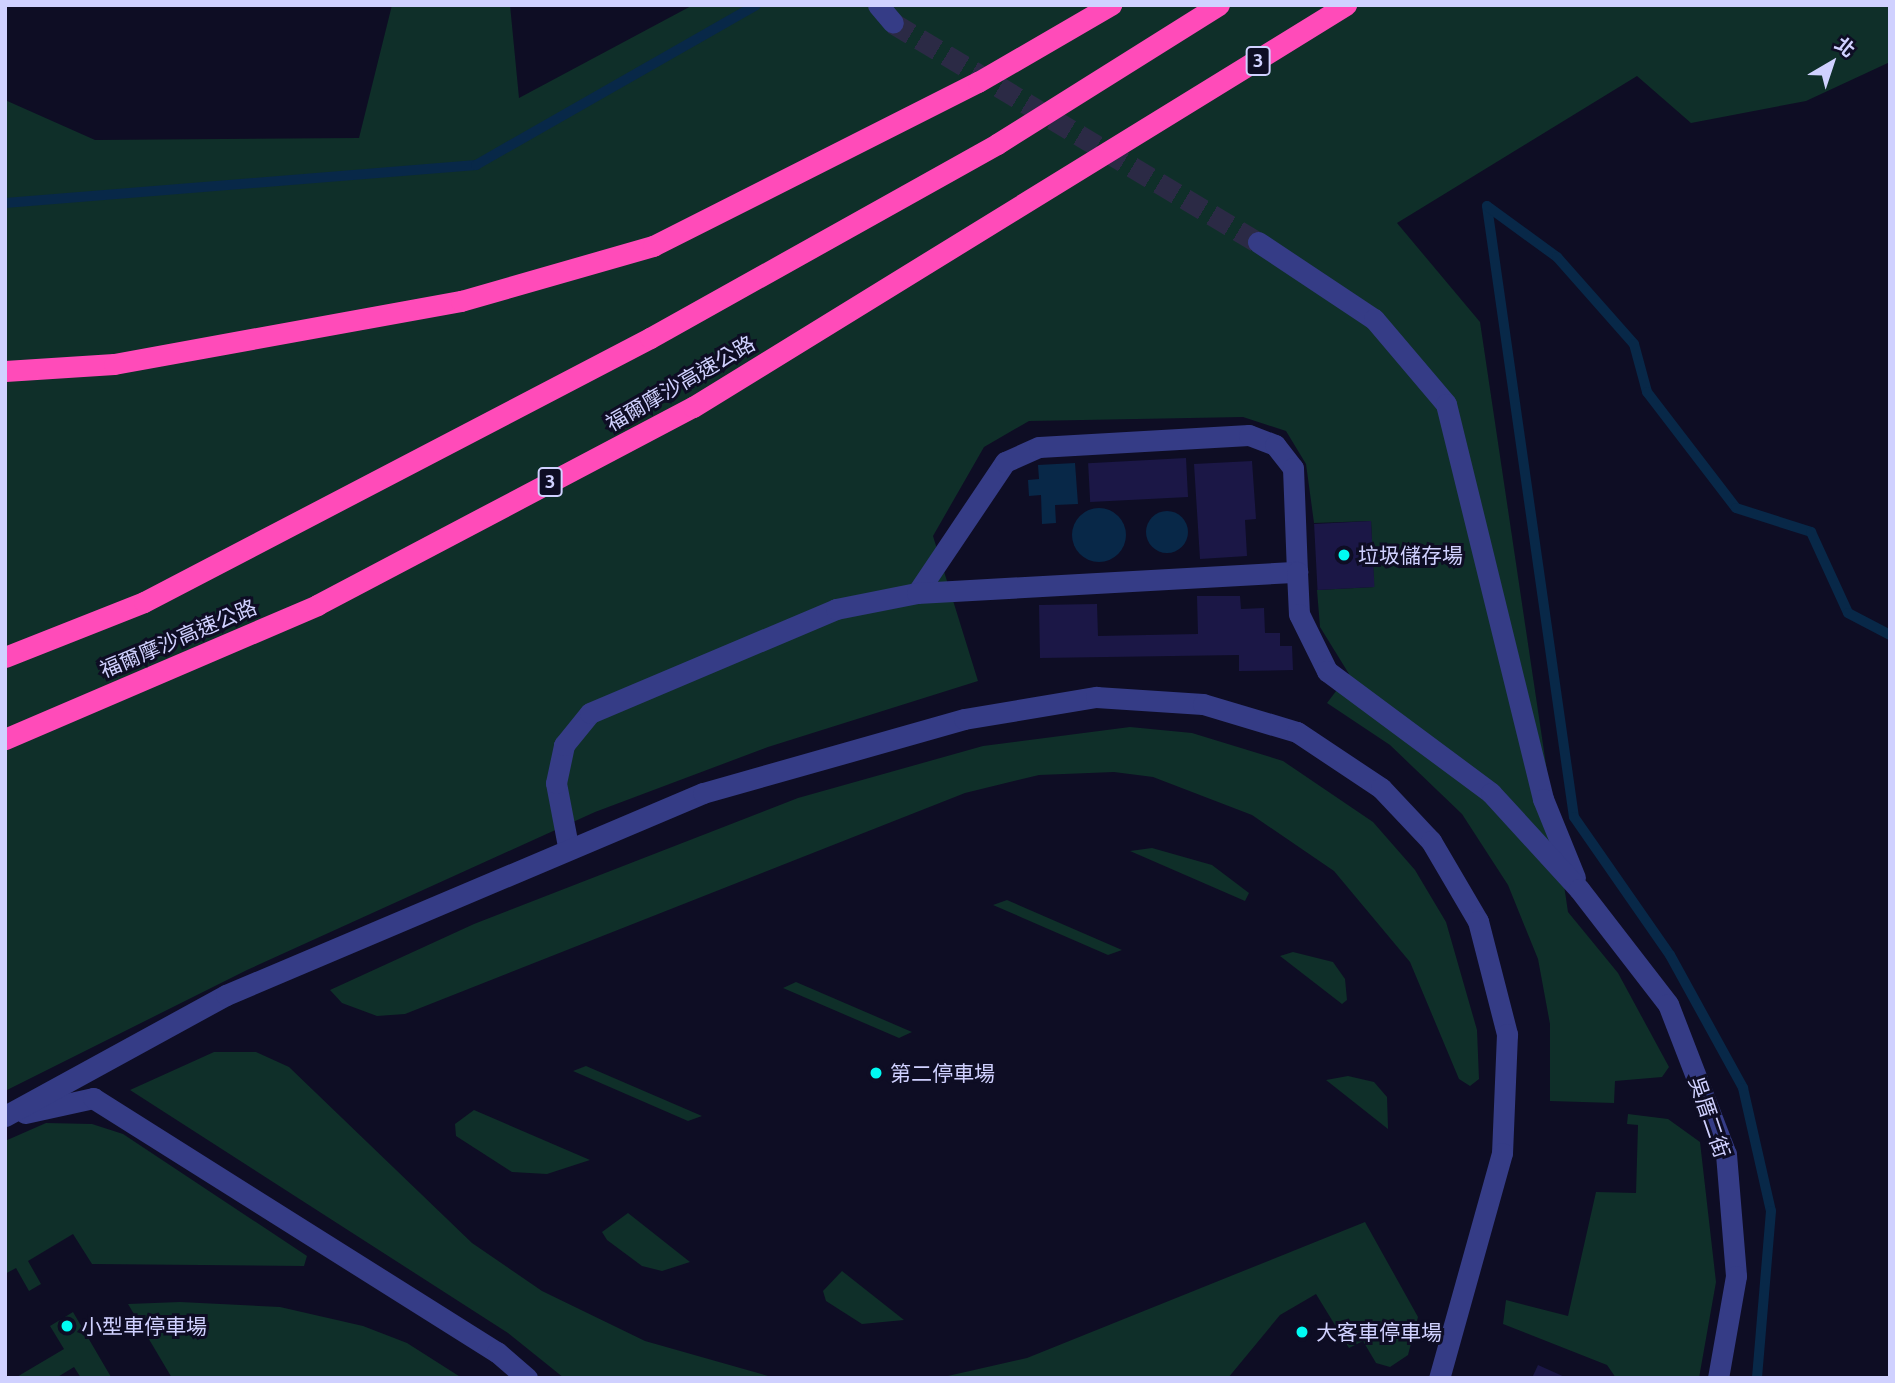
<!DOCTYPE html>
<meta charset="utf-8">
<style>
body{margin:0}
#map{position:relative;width:1895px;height:1383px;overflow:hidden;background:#0e0d24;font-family:Ubuntu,"Noto Sans TC",sans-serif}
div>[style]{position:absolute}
.green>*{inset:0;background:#0f2f29}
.water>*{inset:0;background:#082848}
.round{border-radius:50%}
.stream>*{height:10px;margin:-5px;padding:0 5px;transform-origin:5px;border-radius:5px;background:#082848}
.building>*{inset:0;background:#1b1746;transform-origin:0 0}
.minor-tunnel>*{height:21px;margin-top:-10.5px;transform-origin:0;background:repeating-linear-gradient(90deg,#2b2a45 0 21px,transparent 0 31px)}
.minor>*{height:21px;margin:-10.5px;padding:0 10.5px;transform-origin:10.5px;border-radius:10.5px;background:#353c86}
.highway>*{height:21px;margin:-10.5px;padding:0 10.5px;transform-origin:10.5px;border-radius:10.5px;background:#ff4bb9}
.dots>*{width:19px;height:19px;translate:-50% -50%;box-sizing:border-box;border:4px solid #0e0d24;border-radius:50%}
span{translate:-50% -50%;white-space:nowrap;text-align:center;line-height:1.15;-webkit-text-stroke:6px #0e0d24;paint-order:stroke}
.shield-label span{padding:2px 5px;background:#0e0d24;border:2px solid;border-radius:5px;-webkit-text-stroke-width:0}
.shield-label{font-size:19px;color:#d0d1ff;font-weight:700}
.street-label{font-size:21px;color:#d0d1ff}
.poi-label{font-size:21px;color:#d0d1ff}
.left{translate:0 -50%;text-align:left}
.frame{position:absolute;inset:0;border:7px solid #d0d1ff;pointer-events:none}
.north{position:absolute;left:1797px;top:28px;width:70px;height:70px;-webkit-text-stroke:5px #0e0d24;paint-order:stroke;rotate:39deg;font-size:19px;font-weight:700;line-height:28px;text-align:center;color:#d0d1ff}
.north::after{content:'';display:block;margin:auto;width:24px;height:32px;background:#d0d1ff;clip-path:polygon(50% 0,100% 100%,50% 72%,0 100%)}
</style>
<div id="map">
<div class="green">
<div style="clip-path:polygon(392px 5px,510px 5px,519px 98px,693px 5px,1890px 5px,1890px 62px,1806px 101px,1691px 123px,1637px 76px,1397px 223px,1480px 322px,1568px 912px,1618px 973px,1669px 1067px,1662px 1077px,1615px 1081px,1614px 1103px,1550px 1101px,1550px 1024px,1538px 959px,1508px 885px,1462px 814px,1390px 745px,1327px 703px,1349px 674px,1320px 627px,1317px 590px,1374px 587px,1371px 521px,1314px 523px,1306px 464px,1286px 431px,1243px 417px,1029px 421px,984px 447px,933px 536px,978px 681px,768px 747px,595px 812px,247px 970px,5px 1091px,5px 100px,95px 140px,359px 138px)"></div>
<div style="clip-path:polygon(1130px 727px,1192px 733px,1283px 761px,1373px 822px,1415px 870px,1446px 922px,1477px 1030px,1479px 1079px,1470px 1086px,1459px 1079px,1410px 962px,1334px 871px,1252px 815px,1153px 777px,1114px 772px,1039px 775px,965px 793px,405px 1014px,377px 1016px,342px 1003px,330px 990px,474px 924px,798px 798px,983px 746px)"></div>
<div style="clip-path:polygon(1152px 848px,1212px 865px,1249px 893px,1245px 901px,1130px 851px)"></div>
<div style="clip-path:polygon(1007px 900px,1122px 950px,1108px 955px,993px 905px)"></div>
<div style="clip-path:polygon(1293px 952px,1333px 962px,1345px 979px,1347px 1000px,1342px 1004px,1280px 956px)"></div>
<div style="clip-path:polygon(796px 982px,912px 1032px,899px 1038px,783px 988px)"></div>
<div style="clip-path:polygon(214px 1052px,256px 1052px,289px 1067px,472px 1243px,542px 1291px,645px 1341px,775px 1378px,564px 1378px,508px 1333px,130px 1090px)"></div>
<div style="clip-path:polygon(586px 1066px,702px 1116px,688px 1121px,573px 1071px)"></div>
<div style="clip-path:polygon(1348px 1076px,1374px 1082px,1387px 1097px,1388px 1129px,1326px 1080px)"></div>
<div style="clip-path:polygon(474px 1110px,590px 1160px,547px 1174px,512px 1172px,456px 1136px,455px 1124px)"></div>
<div style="clip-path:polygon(1628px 1114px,1668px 1119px,1700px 1142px,1716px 1282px,1699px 1378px,1616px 1378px,1607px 1365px,1503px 1324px,1506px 1300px,1568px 1316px,1596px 1192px,1636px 1193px,1638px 1125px,1627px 1124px)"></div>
<div style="clip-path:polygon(46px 1123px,92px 1124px,123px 1134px,307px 1256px,304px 1266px,92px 1264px,73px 1234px,28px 1261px,41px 1284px,29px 1291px,16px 1268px,5px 1274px,5px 1141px)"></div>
<div style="clip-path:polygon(628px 1213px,690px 1262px,662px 1271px,642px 1266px,607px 1240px,602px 1232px)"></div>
<div style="clip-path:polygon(1365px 1222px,1418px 1317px,1408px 1355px,1390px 1367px,1376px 1363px,1363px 1341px,1349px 1348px,1316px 1294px,1280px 1315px,1228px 1378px,939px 1378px,1027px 1358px)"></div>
<div style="clip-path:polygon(842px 1271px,904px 1320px,862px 1324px,826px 1301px,823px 1291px)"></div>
<div style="clip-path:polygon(180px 1302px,280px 1307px,363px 1326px,407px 1343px,462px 1378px,172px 1378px,128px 1304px)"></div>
<div style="clip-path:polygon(73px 1312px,111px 1377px,81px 1378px,74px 1367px,56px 1378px,15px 1378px,64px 1349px,50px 1326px)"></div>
</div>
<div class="water">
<div style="clip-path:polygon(1075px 463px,1078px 504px,1055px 505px,1056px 523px,1042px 524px,1041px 495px,1029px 496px,1028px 480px,1039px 479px,1038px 465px)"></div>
<div class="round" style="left:1072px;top:508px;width:54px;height:54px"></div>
<div class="round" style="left:1146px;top:511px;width:42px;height:42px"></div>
</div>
<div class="stream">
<div style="left:5px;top:203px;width:473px;rotate:-4.6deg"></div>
<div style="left:476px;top:165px;width:322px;rotate:-29.7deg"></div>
<div style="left:1487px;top:206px;width:617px;rotate:81.9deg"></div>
<div style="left:1574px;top:817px;width:168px;rotate:55.2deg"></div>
<div style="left:1670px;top:955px;width:152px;rotate:61.2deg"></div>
<div style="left:1743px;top:1088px;width:126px;rotate:77.2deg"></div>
<div style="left:1771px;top:1211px;width:168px;rotate:94.8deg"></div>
<div style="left:1487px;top:206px;width:87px;rotate:36.1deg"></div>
<div style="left:1557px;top:257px;width:116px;rotate:48.5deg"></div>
<div style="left:1634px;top:344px;width:50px;rotate:74.8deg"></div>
<div style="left:1647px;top:392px;width:146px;rotate:52.5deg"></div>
<div style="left:1736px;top:508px;width:79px;rotate:17.7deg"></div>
<div style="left:1811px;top:532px;width:89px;rotate:65.4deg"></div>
<div style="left:1848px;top:613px;width:47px;rotate:27.6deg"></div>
</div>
<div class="building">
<div style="left:1186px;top:458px;width:39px;height:98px;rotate:87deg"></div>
<div style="clip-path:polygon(1252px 461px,1256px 519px,1245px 520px,1247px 556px,1200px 559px,1194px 464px)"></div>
<div style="left:1371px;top:521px;width:66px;height:57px;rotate:87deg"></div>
<div style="clip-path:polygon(1197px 596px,1240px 596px,1241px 609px,1264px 608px,1265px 633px,1280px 633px,1280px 646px,1292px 646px,1293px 670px,1239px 671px,1239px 655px,1040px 658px,1039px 605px,1097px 604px,1098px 636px,1198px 634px)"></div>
<div style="clip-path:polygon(1538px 1365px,1567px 1378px,1532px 1378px)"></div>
</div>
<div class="minor-tunnel">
<div style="left:893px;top:23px;width:426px;rotate:31deg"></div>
</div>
<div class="minor">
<div style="left:878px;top:5px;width:23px;rotate:50deg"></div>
<div style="left:1258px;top:242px;width:139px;rotate:33.6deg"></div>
<div style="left:1374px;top:319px;width:111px;rotate:49.7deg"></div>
<div style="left:1446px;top:404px;width:407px;rotate:76.2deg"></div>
<div style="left:1543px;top:799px;width:85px;rotate:67.9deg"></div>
<div style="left:917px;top:593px;width:158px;rotate:-56.1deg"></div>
<div style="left:1005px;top:462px;width:37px;rotate:-24deg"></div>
<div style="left:1039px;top:447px;width:210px;rotate:-3.3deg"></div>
<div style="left:1249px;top:435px;width:28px;rotate:21deg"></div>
<div style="left:1275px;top:445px;width:29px;rotate:52deg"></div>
<div style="left:1293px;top:468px;width:104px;rotate:87.8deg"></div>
<div style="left:568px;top:846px;width:64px;rotate:-100.8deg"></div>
<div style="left:556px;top:783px;width:39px;rotate:-78deg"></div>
<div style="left:564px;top:745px;width:41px;rotate:-50.9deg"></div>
<div style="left:590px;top:713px;width:267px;rotate:-22.9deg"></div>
<div style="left:836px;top:609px;width:83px;rotate:-11.2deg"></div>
<div style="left:917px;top:593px;width:381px;rotate:-3.2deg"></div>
<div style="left:1297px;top:572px;width:42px;rotate:87.3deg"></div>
<div style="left:1299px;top:614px;width:64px;rotate:63.8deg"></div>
<div style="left:1327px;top:671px;width:204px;rotate:36.6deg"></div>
<div style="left:1491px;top:793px;width:130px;rotate:47.5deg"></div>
<div style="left:1579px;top:889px;width:145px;rotate:52.3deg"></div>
<div style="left:1668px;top:1004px;width:161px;rotate:68.9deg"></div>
<div style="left:1726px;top:1154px;width:122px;rotate:85.3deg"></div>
<div style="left:1736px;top:1276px;width:104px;rotate:100deg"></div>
<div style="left:25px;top:1113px;width:70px;rotate:-12.4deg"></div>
<div style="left:93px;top:1098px;width:477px;rotate:32.2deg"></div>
<div style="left:497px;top:1352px;width:40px;rotate:41deg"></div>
<div style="left:5px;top:1116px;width:252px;rotate:-28.7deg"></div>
<div style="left:226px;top:995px;width:518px;rotate:-22.95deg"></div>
<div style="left:703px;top:793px;width:271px;rotate:-15.8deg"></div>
<div style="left:964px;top:719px;width:134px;rotate:-9.5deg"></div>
<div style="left:1096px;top:697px;width:107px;rotate:3.7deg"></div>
<div style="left:1203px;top:704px;width:98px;rotate:16.6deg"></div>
<div style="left:1297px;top:732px;width:101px;rotate:33.7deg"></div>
<div style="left:1381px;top:788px;width:73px;rotate:46.7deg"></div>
<div style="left:1431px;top:841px;width:93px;rotate:59.6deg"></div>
<div style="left:1478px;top:921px;width:117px;rotate:75.6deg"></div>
<div style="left:1507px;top:1034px;width:119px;rotate:92.4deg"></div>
<div style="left:1502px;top:1153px;width:234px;rotate:105.6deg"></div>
</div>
<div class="highway">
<div style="left:5px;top:371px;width:109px;rotate:-3.7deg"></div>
<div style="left:114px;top:364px;width:353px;rotate:-10.3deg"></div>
<div style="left:461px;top:301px;width:200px;rotate:-16deg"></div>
<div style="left:653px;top:246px;width:364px;rotate:-26.8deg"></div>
<div style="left:978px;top:82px;width:154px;rotate:-30.1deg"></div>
<div style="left:5px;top:657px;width:149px;rotate:-21.6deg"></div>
<div style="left:144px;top:602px;width:571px;rotate:-27.55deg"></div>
<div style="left:650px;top:338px;width:398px;rotate:-29.2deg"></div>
<div style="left:997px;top:144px;width:262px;rotate:-32.1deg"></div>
<div style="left:5px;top:739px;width:340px;rotate:-23.2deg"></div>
<div style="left:317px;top:605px;width:425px;rotate:-27.8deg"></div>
<div style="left:693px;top:407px;width:767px;rotate:-31.62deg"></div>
</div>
<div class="dots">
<div style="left:1344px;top:555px;background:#00fbf3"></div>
<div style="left:876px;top:1073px;background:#00fbf3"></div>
<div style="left:67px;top:1326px;background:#00fbf3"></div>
<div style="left:1302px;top:1332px;background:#00fbf3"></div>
</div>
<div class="shield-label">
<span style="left:1258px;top:61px">3</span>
<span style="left:550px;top:482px">3</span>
</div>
<div class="street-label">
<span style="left:680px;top:383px;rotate:-30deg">福爾摩沙高速公路</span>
<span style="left:178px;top:638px;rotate:-23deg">福爾摩沙高速公路</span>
<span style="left:1710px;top:1117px;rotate:71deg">吳厝二街</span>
</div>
<div class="poi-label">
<span class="left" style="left:1358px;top:555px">垃圾儲存場</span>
<span class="left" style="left:890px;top:1073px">第二停車場</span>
<span class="left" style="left:81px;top:1326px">小型車停車場</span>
<span class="left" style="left:1316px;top:1332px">大客車停車場</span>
</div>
<div class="frame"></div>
<div class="north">北</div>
</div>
